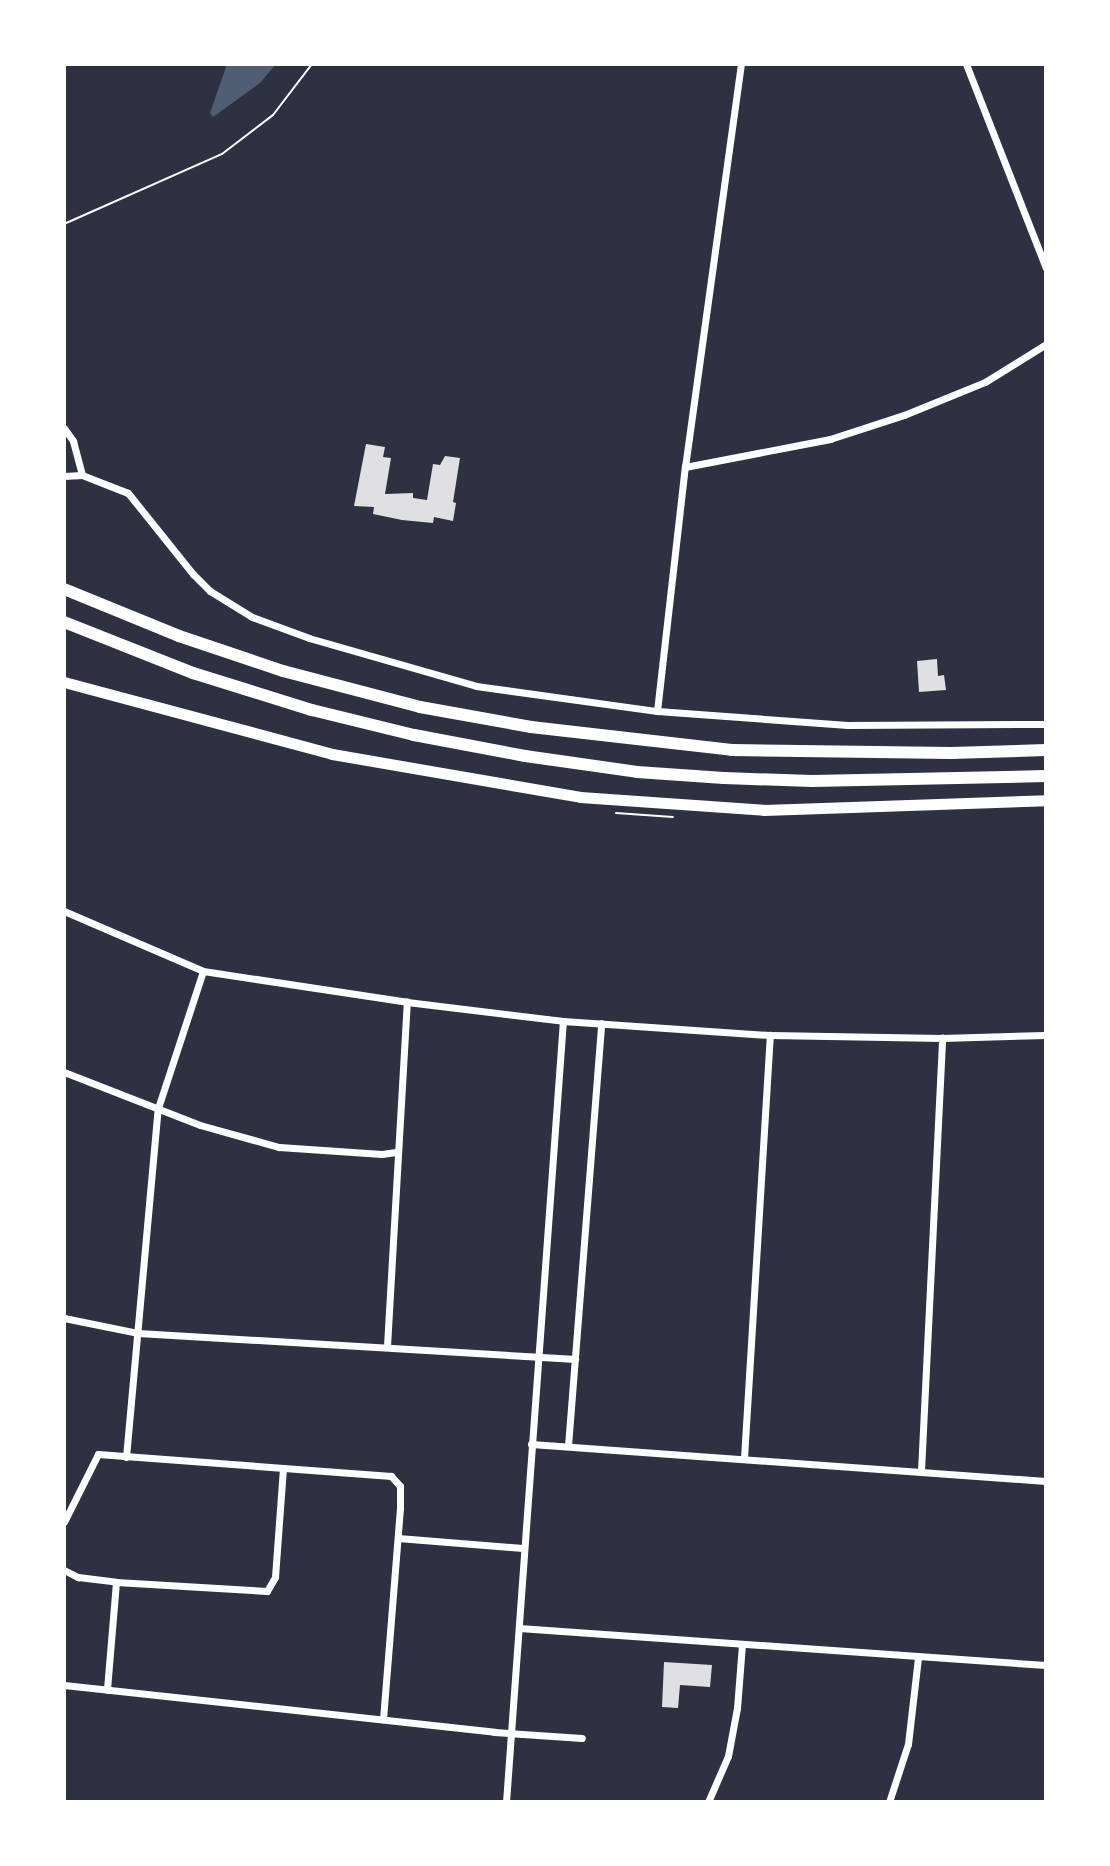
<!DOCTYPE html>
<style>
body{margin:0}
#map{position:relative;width:1110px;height:1866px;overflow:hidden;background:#2d3142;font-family:"Exo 2",sans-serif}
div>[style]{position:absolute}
.water>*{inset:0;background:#4f5d75}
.building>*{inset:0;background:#e0e0e3}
.path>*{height:2px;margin:-1px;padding:0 1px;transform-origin:1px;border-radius:1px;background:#fff}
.minor>*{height:7px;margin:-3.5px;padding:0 3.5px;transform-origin:3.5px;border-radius:3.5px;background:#fff}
.primary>*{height:11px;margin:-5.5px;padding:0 5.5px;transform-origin:5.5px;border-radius:5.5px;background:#fff}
.motorway>*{height:12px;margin:-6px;padding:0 6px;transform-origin:6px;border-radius:6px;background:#fff}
span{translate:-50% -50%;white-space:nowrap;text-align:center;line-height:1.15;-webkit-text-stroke:6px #fff;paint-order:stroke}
.frame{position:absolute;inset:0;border:66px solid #fff;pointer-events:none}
</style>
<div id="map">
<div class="water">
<div style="clip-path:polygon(227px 64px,276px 64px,260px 83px,213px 117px,210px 113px)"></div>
</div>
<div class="building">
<div style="clip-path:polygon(366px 444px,385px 447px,383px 457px,391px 458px,385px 494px,413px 493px,413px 498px,427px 500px,433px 464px,440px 465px,445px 456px,460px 458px,453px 502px,456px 503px,453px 521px,434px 517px,433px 523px,402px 520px,373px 514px,374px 507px,354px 506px)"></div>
<div style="clip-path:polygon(937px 659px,938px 676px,944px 675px,946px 690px,919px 692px,917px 661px)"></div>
<div style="clip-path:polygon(664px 1662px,712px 1665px,710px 1687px,680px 1685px,678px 1708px,662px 1707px)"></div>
</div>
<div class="path">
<div style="left:64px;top:224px;width:173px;rotate:-23.9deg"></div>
<div style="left:222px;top:154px;width:64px;rotate:-37.4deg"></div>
<div style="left:273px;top:115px;width:64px;rotate:-52.6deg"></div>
<div style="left:616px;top:813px;width:57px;rotate:4deg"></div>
</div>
<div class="minor">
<div style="left:966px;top:64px;width:219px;rotate:68.6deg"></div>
<div style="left:64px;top:428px;width:16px;rotate:55deg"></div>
<div style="left:73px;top:441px;width:35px;rotate:75deg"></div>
<div style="left:685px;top:467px;width:148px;rotate:-10.9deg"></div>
<div style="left:830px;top:439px;width:78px;rotate:-18deg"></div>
<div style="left:904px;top:415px;width:87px;rotate:-22.2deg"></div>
<div style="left:985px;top:382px;width:72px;rotate:-31.9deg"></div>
<div style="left:64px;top:476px;width:18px;rotate:-3deg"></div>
<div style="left:82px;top:475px;width:49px;rotate:21.4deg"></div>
<div style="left:128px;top:493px;width:104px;rotate:51.3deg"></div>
<div style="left:193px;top:574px;width:24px;rotate:45deg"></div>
<div style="left:210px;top:591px;width:49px;rotate:31.8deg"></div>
<div style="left:252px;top:617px;width:61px;rotate:20.2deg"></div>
<div style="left:309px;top:638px;width:174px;rotate:16deg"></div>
<div style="left:476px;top:686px;width:183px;rotate:7.9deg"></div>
<div style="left:657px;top:711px;width:191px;rotate:4.2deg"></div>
<div style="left:847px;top:725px;width:199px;rotate:-0.3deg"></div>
<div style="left:657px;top:711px;width:246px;rotate:-83.5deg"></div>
<div style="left:685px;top:467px;width:407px;rotate:-82.1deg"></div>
<div style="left:64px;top:911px;width:151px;rotate:23.3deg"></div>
<div style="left:203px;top:971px;width:206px;rotate:8.6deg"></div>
<div style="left:407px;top:1002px;width:157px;rotate:6.9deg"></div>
<div style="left:563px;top:1021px;width:207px;rotate:3.9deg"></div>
<div style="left:770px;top:1035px;width:172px;rotate:1deg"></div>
<div style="left:942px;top:1038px;width:104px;rotate:-1.7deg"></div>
<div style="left:64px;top:1072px;width:146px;rotate:21.3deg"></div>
<div style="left:200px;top:1125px;width:82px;rotate:15.6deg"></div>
<div style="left:279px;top:1147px;width:103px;rotate:3.9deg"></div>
<div style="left:382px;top:1154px;width:14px;rotate:-8deg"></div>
<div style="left:64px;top:1318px;width:76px;rotate:11.5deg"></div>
<div style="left:138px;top:1333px;width:438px;rotate:3.4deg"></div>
<div style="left:387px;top:1346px;width:345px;rotate:-86.7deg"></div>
<div style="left:531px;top:1444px;width:516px;rotate:4.11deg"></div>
<div style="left:568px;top:1446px;width:424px;rotate:-85.5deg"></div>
<div style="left:126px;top:1457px;width:350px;rotate:-84.8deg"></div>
<div style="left:158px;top:1108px;width:144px;rotate:-71.8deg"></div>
<div style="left:744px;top:1458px;width:424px;rotate:-86.5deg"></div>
<div style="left:921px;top:1471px;width:434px;rotate:-87.2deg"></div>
<div style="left:64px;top:1522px;width:76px;rotate:-63.4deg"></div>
<div style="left:98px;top:1454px;width:294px;rotate:4.3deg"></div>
<div style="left:391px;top:1476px;width:13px;rotate:48deg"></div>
<div style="left:400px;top:1486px;width:22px;rotate:90deg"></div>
<div style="left:400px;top:1508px;width:212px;rotate:94.6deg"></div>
<div style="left:398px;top:1538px;width:125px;rotate:4.6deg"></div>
<div style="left:64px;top:1570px;width:16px;rotate:27deg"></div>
<div style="left:78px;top:1577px;width:38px;rotate:7deg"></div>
<div style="left:116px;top:1582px;width:108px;rotate:94.8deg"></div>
<div style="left:116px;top:1582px;width:151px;rotate:3.4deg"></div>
<div style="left:267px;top:1591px;width:16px;rotate:-60deg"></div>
<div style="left:275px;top:1577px;width:109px;rotate:-85.8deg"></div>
<div style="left:519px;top:1628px;width:528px;rotate:4.02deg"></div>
<div style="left:64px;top:1685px;width:433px;rotate:6.2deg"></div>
<div style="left:494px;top:1732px;width:88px;rotate:3.9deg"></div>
<div style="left:506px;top:1802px;width:783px;rotate:-85.83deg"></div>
<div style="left:708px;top:1802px;width:50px;rotate:-66.5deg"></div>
<div style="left:728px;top:1756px;width:49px;rotate:-79.4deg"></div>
<div style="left:737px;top:1708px;width:63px;rotate:-85.5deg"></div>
<div style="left:889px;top:1802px;width:61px;rotate:-71.9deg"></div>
<div style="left:908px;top:1744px;width:87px;rotate:-83.4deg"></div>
</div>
<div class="primary">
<div style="left:64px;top:682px;width:278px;rotate:15deg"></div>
<div style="left:332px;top:754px;width:252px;rotate:9.8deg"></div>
<div style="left:580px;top:797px;width:184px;rotate:4deg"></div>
<div style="left:764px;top:810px;width:282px;rotate:-2deg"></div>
</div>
<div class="motorway">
<div style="left:64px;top:589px;width:124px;rotate:22.2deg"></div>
<div style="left:179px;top:636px;width:110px;rotate:18.6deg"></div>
<div style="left:283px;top:671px;width:142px;rotate:14.7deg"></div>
<div style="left:420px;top:707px;width:113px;rotate:10.2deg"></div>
<div style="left:531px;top:727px;width:202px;rotate:6.5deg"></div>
<div style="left:732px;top:750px;width:219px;rotate:0.8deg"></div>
<div style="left:951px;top:753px;width:95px;rotate:-1.8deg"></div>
<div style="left:64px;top:622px;width:139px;rotate:21.6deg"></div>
<div style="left:193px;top:673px;width:125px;rotate:17.3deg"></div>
<div style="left:312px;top:710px;width:105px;rotate:13.8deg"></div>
<div style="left:414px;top:735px;width:113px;rotate:10.7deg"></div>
<div style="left:525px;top:756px;width:113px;rotate:8.1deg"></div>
<div style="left:637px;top:772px;width:87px;rotate:3.9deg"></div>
<div style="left:724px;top:778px;width:88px;rotate:2deg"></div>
<div style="left:812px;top:781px;width:234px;rotate:-1.2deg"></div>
</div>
<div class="frame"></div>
</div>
